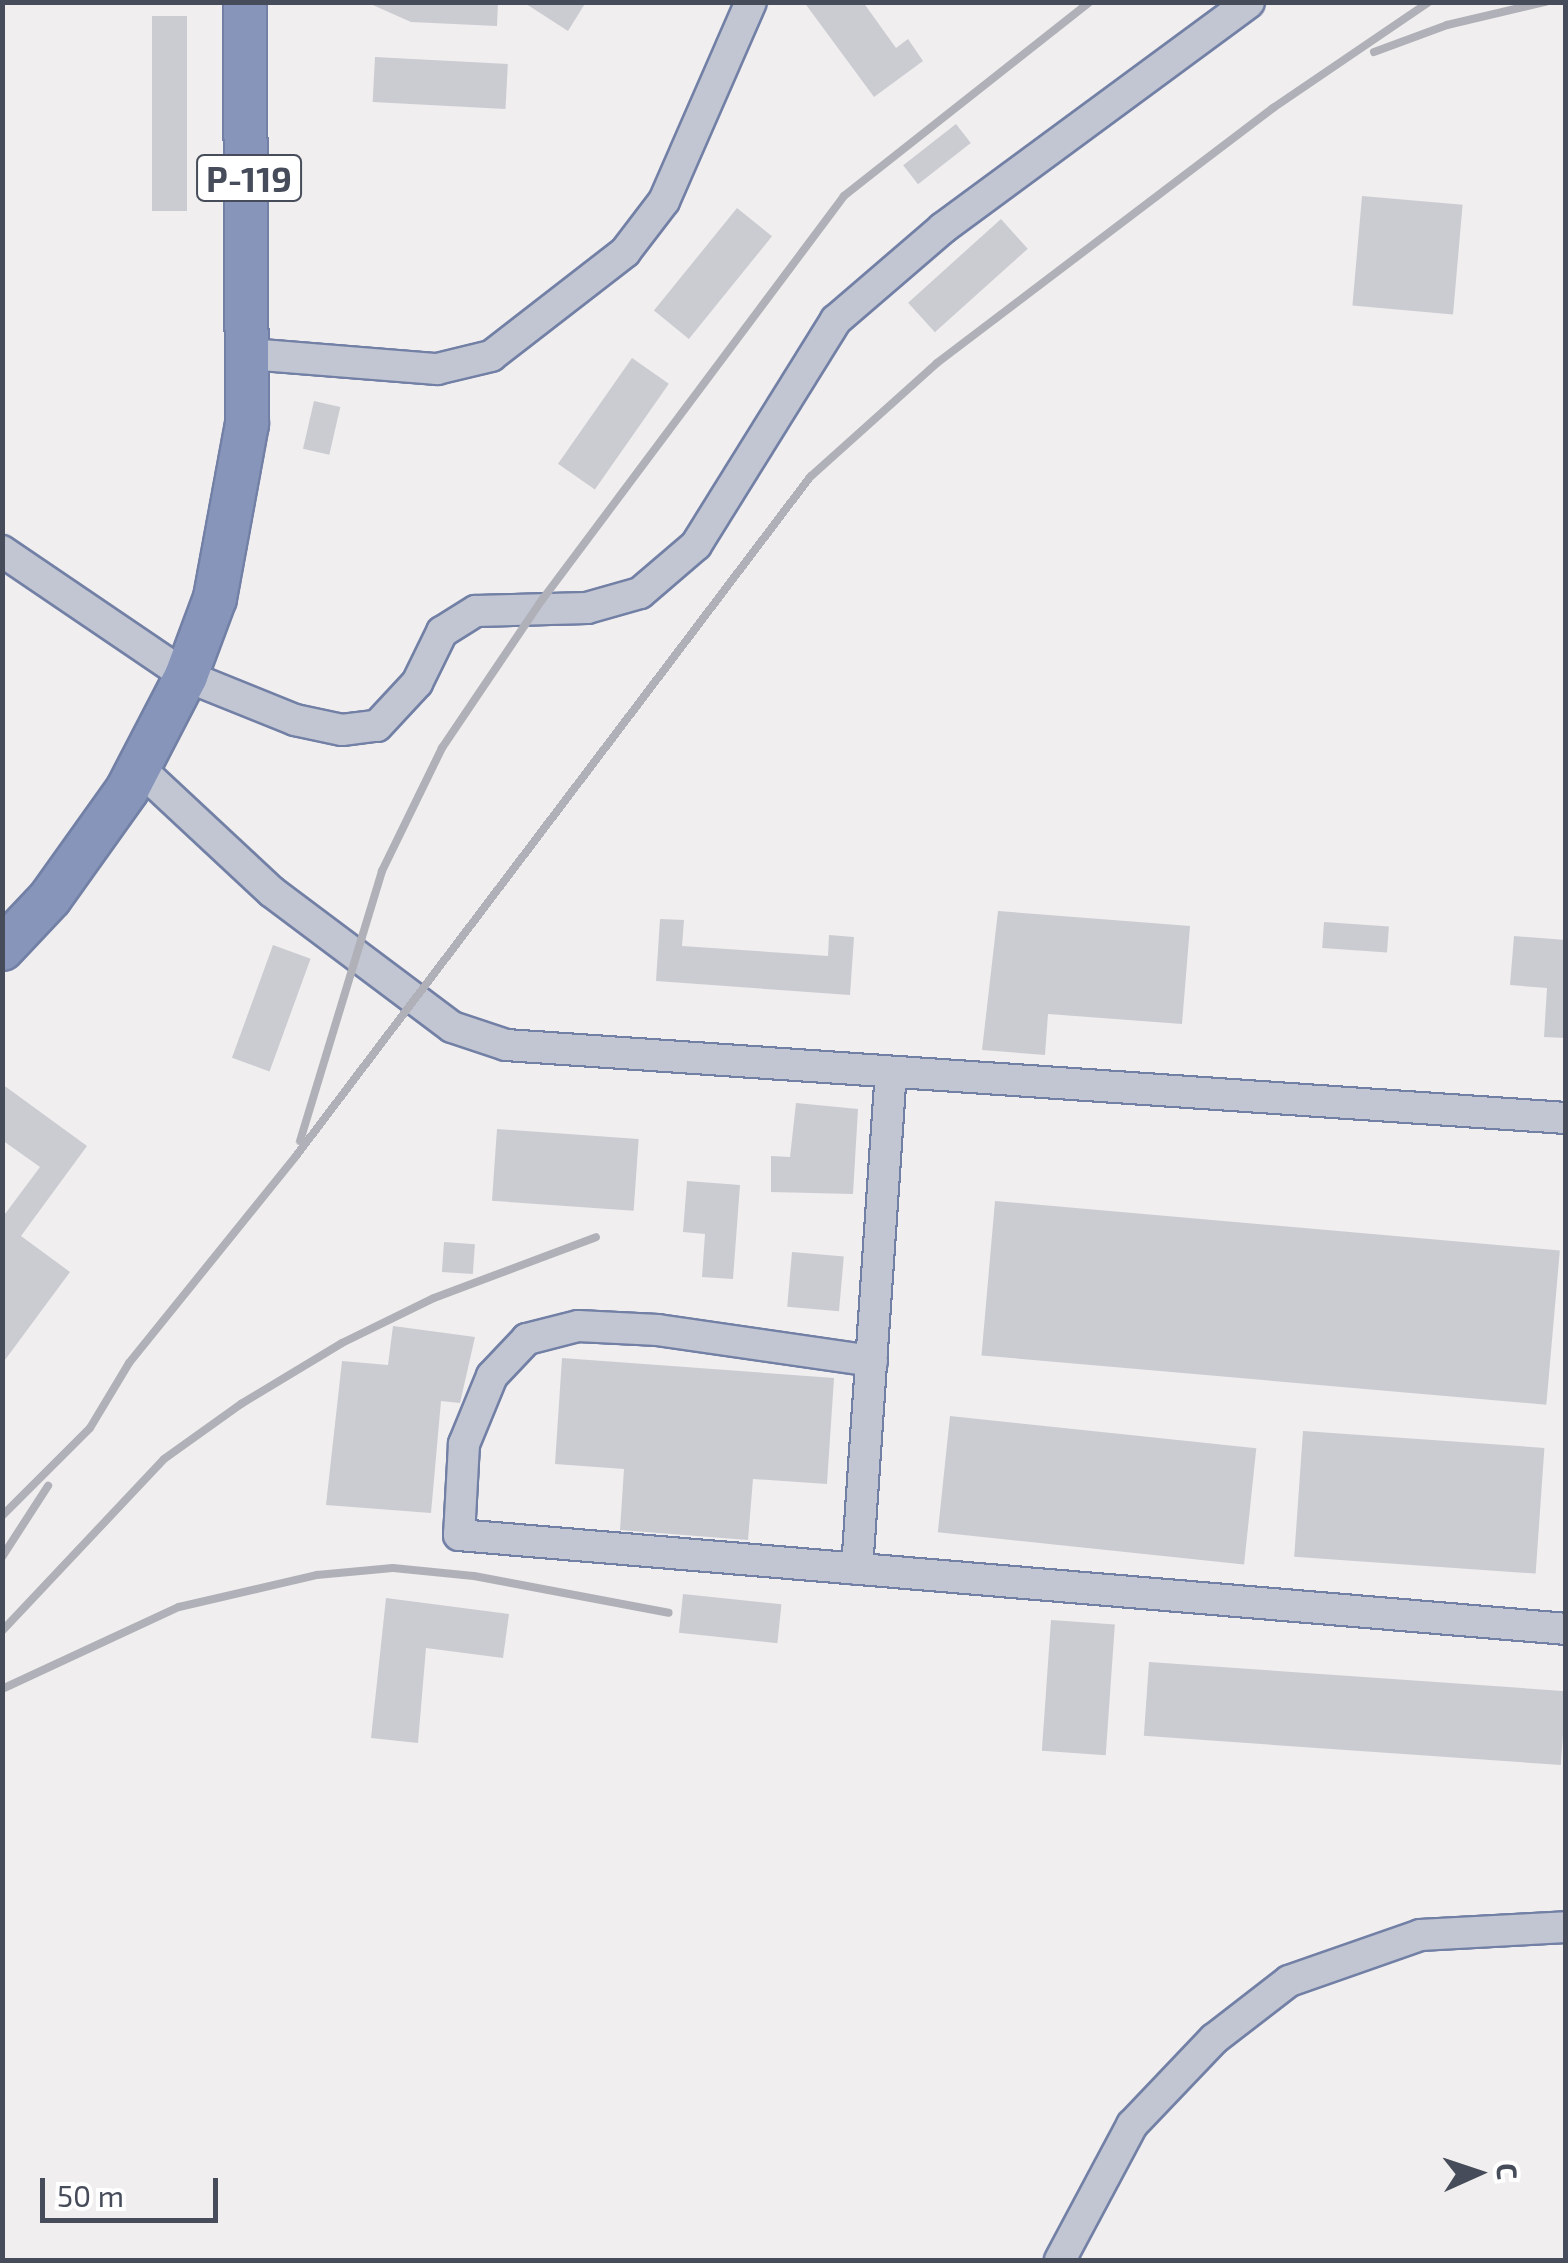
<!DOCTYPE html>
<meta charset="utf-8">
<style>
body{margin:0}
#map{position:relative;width:1568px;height:2263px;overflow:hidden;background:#f0eeee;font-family:"Exo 2",sans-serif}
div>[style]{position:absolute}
.building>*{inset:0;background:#cbccd2;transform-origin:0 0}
.roads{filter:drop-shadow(2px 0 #7380a6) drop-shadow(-2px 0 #7380a6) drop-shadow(0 2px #7380a6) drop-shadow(0 -2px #7380a6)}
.minor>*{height:30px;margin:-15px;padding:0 15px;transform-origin:15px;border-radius:15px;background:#c2c6d2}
.highway>*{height:42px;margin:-21px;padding:0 21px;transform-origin:21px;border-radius:21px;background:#8795ba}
.rail>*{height:8px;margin:-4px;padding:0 4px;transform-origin:4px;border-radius:4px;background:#b0b1b8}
span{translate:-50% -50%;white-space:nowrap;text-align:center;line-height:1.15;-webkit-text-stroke:8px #fff;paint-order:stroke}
.shield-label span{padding:2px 8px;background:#fff;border:2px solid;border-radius:8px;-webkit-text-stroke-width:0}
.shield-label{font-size:35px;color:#474c5a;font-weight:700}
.frame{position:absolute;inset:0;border:5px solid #474c5a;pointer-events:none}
.north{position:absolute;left:1428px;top:2123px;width:100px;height:100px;-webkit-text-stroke:8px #fff;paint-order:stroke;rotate:87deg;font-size:28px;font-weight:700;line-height:40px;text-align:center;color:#474c5a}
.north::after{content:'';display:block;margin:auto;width:35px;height:45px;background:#474c5a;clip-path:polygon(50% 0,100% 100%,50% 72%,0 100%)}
.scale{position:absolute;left:40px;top:2178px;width:178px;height:45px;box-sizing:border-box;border:5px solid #474c5a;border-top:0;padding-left:12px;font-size:30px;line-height:35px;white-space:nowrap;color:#474c5a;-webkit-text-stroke:8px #fff;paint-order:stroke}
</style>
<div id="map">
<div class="building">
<div style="clip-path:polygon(366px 2px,498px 2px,497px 26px,411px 22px)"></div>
<div style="clip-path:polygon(523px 2px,586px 2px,568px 31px)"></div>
<div style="clip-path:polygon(804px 2px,863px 2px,896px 48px,908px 39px,923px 61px,874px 97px)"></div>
<div style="left:152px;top:16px;width:35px;height:195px"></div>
<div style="left:375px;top:57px;width:133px;height:45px;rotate:3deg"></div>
<div style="left:956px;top:124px;width:24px;height:67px;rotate:52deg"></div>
<div style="left:1362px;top:196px;width:101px;height:110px;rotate:5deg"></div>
<div style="left:737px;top:208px;width:45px;height:132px;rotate:39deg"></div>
<div style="left:1001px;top:219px;width:40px;height:125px;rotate:48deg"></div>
<div style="left:632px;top:358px;width:45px;height:129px;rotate:35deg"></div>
<div style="left:314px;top:401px;width:27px;height:49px;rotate:13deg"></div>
<div style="clip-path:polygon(998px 911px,1190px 926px,1182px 1024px,1048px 1014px,1045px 1055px,982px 1050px)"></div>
<div style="clip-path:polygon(660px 919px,684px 920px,682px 946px,828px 956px,829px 935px,854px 937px,850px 995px,656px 981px)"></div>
<div style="left:1324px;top:922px;width:65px;height:26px;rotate:4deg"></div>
<div style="clip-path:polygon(1514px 936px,1566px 940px,1566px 1038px,1544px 1037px,1547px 988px,1510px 985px)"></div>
<div style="left:273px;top:945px;width:40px;height:120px;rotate:20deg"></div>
<div style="clip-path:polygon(2px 1084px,87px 1146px,21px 1236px,70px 1272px,2px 1364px,2px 1218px,40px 1167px,2px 1140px)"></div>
<div style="clip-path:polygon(796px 1103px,858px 1109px,853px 1194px,771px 1192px,771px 1156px,790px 1157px)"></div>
<div style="left:497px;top:1129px;width:142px;height:72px;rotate:4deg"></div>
<div style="clip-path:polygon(687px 1181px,740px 1185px,733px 1279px,702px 1277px,705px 1234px,683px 1232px)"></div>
<div style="left:995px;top:1201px;width:567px;height:155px;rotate:5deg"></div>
<div style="left:444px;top:1242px;width:31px;height:30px;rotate:4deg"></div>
<div style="left:792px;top:1252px;width:52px;height:55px;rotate:5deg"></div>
<div style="clip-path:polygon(393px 1326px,475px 1337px,460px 1403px,441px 1401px,431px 1513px,326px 1505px,342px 1361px,388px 1365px)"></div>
<div style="clip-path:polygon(562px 1358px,834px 1378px,827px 1484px,753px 1479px,748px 1540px,620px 1530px,624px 1469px,555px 1464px)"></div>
<div style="left:950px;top:1416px;width:308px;height:117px;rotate:6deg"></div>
<div style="left:1303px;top:1431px;width:242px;height:126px;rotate:4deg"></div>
<div style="left:683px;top:1594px;width:99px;height:39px;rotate:6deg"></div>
<div style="clip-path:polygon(386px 1598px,509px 1614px,503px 1658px,426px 1648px,418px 1743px,371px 1738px)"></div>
<div style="left:1051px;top:1620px;width:64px;height:131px;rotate:4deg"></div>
<div style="left:1149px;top:1662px;width:418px;height:74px;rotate:4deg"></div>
</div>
<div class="roads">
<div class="minor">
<div style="left:249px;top:354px;width:189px;rotate:4.6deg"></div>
<div style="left:437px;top:369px;width:56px;rotate:-13.5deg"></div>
<div style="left:491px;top:356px;width:170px;rotate:-37.8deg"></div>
<div style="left:625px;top:252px;width:64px;rotate:-52.6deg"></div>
<div style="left:664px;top:201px;width:217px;rotate:-66.4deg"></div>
<div style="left:2px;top:551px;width:222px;rotate:34.2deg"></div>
<div style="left:186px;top:676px;width:118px;rotate:22deg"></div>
<div style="left:295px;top:720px;width:48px;rotate:12deg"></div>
<div style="left:342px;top:730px;width:35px;rotate:-7deg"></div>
<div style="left:377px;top:726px;width:59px;rotate:-47.1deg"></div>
<div style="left:417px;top:683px;width:57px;rotate:-63.9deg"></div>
<div style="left:442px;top:632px;width:40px;rotate:-32deg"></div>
<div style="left:476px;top:611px;width:111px;rotate:-1.5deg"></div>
<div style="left:587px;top:608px;width:55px;rotate:-15.8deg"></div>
<div style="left:640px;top:593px;width:74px;rotate:-40.6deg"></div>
<div style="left:696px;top:545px;width:265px;rotate:-58.1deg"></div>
<div style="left:836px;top:320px;width:141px;rotate:-40.7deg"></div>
<div style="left:943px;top:228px;width:380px;rotate:-36.4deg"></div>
<div style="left:140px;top:769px;width:180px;rotate:43deg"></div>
<div style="left:272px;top:892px;width:225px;rotate:36.9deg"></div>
<div style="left:452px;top:1027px;width:57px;rotate:18.4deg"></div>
<div style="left:506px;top:1045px;width:1063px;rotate:3.94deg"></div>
<div style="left:872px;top:1361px;width:216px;rotate:-171.8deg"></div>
<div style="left:658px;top:1330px;width:80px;rotate:-177.1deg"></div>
<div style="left:578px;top:1326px;width:53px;rotate:165.7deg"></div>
<div style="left:527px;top:1339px;width:51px;rotate:133.4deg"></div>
<div style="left:492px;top:1376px;width:74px;rotate:112.4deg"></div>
<div style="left:464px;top:1444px;width:91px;rotate:93.1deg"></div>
<div style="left:459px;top:1535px;width:1111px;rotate:4.85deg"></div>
<div style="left:857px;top:1569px;width:495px;rotate:-86.1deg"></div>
<div style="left:1060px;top:2260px;width:153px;rotate:-61.9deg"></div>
<div style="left:1132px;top:2125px;width:119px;rotate:-46.4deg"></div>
<div style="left:1214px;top:2039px;width:95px;rotate:-37.7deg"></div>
<div style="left:1289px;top:1981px;width:139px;rotate:-19.3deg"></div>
<div style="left:1420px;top:1935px;width:146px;rotate:-3.1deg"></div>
</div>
<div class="highway">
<div style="left:2px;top:949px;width:70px;rotate:-46.7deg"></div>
<div style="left:50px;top:898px;width:133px;rotate:-54.5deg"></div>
<div style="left:127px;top:790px;width:128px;rotate:-62.6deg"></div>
<div style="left:186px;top:676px;width:83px;rotate:-69.6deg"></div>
<div style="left:215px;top:598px;width:177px;rotate:-79.6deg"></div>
<div style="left:247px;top:424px;width:422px;rotate:-90.3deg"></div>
</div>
</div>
<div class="rail">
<div style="left:1374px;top:52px;width:78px;rotate:-20.3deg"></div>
<div style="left:1447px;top:25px;width:101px;rotate:-13.2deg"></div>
<div style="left:300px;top:1141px;width:282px;rotate:-73.1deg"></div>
<div style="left:382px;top:871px;width:137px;rotate:-64deg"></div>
<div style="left:442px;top:748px;width:179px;rotate:-56deg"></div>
<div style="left:542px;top:600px;width:504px;rotate:-53.22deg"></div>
<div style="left:844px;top:196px;width:313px;rotate:-38.3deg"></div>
<div style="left:2px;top:1516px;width:124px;rotate:-45deg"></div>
<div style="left:90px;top:1428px;width:76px;rotate:-59deg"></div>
<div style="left:129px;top:1363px;width:266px;rotate:-51.1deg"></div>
<div style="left:296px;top:1156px;width:852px;rotate:-52.87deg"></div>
<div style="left:810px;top:477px;width:171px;rotate:-41.9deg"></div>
<div style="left:937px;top:363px;width:422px;rotate:-37.2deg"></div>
<div style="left:1273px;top:108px;width:189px;rotate:-34.2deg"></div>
<div style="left:2px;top:1557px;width:85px;rotate:-57.1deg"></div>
<div style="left:2px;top:1631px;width:236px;rotate:-46.7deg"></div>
<div style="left:164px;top:1459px;width:95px;rotate:-35.5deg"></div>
<div style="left:241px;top:1404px;width:118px;rotate:-31.1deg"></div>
<div style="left:342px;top:1343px;width:102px;rotate:-26.1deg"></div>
<div style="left:434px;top:1298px;width:173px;rotate:-20.6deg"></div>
<div style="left:2px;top:1689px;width:195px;rotate:-24.9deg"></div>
<div style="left:179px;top:1607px;width:142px;rotate:-13.1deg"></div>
<div style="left:317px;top:1575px;width:76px;rotate:-5.3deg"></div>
<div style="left:393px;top:1568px;width:81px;rotate:5.6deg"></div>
<div style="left:474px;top:1576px;width:198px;rotate:10.7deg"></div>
</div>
<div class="shield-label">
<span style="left:249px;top:178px">Р-119</span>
</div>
<div class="frame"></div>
<div class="north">С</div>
<div class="scale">50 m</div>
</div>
